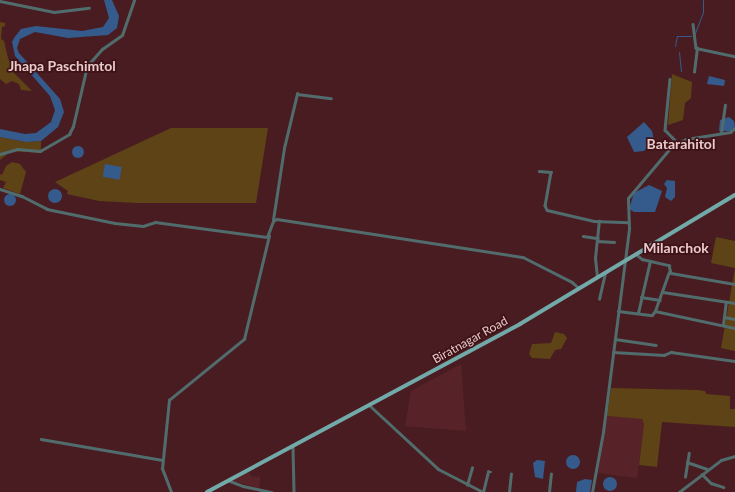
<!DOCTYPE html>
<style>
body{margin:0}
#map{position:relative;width:735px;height:492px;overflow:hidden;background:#491c21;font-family:Lato,sans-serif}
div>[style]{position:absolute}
.built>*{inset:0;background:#572328}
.green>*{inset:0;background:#5e4316}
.water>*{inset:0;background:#355b8d;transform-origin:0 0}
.round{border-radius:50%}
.stream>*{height:1px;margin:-0.5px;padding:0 0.5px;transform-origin:0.5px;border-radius:0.5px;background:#355b8d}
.minor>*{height:2.5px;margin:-1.25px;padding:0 1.25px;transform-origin:1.25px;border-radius:1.25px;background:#516c6c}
.tertiary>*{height:3px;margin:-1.5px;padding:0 1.5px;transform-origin:1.5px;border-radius:1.5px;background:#516c6c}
.primary>*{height:4px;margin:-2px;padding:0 2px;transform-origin:2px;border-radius:2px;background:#72aaaa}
span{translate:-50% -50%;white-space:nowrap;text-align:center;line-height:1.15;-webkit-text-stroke:3.5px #3e1217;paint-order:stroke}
.street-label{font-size:12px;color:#e9cbcb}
.quarter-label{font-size:14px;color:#e9cbcb;font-weight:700}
</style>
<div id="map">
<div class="built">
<div style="clip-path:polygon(461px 364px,466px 431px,405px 426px,411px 391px)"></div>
<div style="clip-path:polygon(607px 416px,642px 419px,644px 424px,637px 478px,598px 473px)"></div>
<div style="clip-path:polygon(249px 472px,251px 476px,260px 477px,259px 489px,232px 480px)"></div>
</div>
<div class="green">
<div style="clip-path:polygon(0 22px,5px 23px,5px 26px,2px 27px,1px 39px,4px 41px,8px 58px,15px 74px,32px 91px,21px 90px,19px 84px,12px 81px,6px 84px,0 79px)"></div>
<div style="clip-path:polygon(672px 74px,692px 82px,691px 98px,685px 103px,683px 120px,668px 125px)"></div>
<div style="clip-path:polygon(171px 128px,268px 128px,256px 203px,137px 203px,99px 201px,67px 194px,68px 191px,55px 182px)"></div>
<div style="clip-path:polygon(0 137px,26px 142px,41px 141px,41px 153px,11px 151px,0 160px)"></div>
<div style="clip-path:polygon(12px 162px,20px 164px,26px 172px,20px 194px,3px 188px,6px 182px,0 180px,0 174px,2px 175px,6px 166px)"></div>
<div style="clip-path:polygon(716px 237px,735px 241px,735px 351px,721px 348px,735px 268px,711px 263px)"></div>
<div style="clip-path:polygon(555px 332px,564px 334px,567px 338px,561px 349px,555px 350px,550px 359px,532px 358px,529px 354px,532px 344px,551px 343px)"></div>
<div style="clip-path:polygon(611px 388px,697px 390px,705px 391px,706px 394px,730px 396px,730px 409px,735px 409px,735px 427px,662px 422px,657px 467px,639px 465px,644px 424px,642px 419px,607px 416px)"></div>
</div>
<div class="water">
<div style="clip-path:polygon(104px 0,112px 0,119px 16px,117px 28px,108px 35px,68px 38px,35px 32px,20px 39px,17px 48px,19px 53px,60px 99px,64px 112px,58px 127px,41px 141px,26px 142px,0 137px,0 129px,25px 134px,36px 133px,51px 122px,55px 110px,50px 96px,15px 56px,12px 42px,14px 38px,21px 29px,36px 26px,82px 31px,103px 27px,109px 18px)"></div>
<div style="clip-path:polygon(709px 76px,725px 80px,724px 86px,707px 84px)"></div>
<div style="clip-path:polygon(729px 117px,734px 121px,735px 127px,731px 131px,719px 131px,720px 120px)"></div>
<div style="clip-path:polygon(644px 122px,652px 131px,654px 140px,644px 151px,634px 152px,627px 137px)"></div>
<div class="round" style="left:72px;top:146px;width:12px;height:12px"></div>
<div style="left:105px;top:164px;width:17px;height:13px;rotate:10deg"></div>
<div style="clip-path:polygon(667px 180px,675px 181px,675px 197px,671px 201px,665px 197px,667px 188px,664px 184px)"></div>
<div style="clip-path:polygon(649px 185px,662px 191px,655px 212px,634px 212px,629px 209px,634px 193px)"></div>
<div class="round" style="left:48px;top:189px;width:14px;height:14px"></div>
<div class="round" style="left:4px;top:194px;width:12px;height:12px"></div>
<div class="round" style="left:566px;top:455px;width:14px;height:14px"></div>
<div style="clip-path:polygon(537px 460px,545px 461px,543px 479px,535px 477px,533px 463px)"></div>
<div class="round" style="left:603px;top:477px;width:14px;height:14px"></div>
<div style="clip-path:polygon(585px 479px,592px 480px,590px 492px,576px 492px,577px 482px)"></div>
</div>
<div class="stream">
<div style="left:695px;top:33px;width:22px;rotate:-69deg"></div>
<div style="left:703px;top:12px;width:12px;rotate:-90deg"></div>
<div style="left:675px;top:46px;width:10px;rotate:-79deg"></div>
<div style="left:677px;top:36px;width:14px"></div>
<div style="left:679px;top:52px;width:19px;rotate:84deg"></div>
</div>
<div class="minor">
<div style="left:0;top:1px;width:55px;rotate:11.5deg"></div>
<div style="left:54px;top:12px;width:35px;rotate:-7deg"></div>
<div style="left:693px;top:24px;width:24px;rotate:83deg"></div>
<div style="left:696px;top:48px;width:40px;rotate:12deg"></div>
<div style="left:694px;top:72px;width:24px;rotate:-83deg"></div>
<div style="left:670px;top:79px;width:51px;rotate:95.6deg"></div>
<div style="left:665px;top:130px;width:18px;rotate:45deg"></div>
<div style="left:721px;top:133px;width:28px;rotate:-82deg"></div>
<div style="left:539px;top:171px;width:12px;rotate:5deg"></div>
<div style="left:551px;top:172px;width:34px;rotate:100deg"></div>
<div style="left:545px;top:205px;width:5px;rotate:68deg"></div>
<div style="left:547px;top:210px;width:48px;rotate:13.2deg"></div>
<div style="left:594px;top:221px;width:34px;rotate:2deg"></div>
<div style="left:0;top:189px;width:23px;rotate:18deg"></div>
<div style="left:22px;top:196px;width:28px;rotate:27deg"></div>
<div style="left:47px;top:209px;width:69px;rotate:11.6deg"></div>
<div style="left:115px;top:223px;width:28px;rotate:6deg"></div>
<div style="left:143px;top:226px;width:13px;rotate:-18deg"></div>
<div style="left:155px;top:222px;width:113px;rotate:7.6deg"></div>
<div style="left:267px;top:237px;width:17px;rotate:-69deg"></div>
<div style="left:273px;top:221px;width:4px;rotate:-27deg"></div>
<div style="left:277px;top:219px;width:249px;rotate:8.8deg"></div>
<div style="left:523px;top:257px;width:55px;rotate:27deg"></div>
<div style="left:572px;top:282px;width:9px;rotate:41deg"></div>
<div style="left:273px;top:220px;width:73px;rotate:-81.3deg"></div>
<div style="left:284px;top:148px;width:56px;rotate:-76.5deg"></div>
<div style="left:297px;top:94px;width:34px;rotate:7deg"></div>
<div style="left:583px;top:236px;width:15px;rotate:8deg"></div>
<div style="left:597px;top:241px;width:17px;rotate:3deg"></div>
<div style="left:636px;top:254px;width:8px;rotate:40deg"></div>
<div style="left:642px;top:259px;width:28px;rotate:13deg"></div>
<div style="left:669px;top:265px;width:8px;rotate:76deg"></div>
<div style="left:671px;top:273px;width:65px;rotate:9.8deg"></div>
<div style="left:597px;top:277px;width:19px;rotate:-96deg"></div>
<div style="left:595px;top:258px;width:37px;rotate:-84deg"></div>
<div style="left:663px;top:292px;width:73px;rotate:8.7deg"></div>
<div style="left:641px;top:297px;width:19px;rotate:9deg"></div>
<div style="left:599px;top:299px;width:27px;rotate:-77deg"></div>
<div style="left:618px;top:311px;width:34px;rotate:7deg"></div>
<div style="left:652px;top:315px;width:5px;rotate:-53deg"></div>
<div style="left:655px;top:311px;width:82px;rotate:12deg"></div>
<div style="left:655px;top:311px;width:41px;rotate:-70.3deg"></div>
<div style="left:638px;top:313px;width:53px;rotate:-77deg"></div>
<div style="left:724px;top:317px;width:11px;rotate:10deg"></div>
<div style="left:723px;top:325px;width:23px;rotate:-83deg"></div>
<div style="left:615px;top:339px;width:41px;rotate:8.3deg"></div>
<div style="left:613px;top:352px;width:51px;rotate:3.4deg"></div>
<div style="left:664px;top:355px;width:8px;rotate:-23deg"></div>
<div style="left:671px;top:352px;width:65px;rotate:8deg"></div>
<div style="left:41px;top:439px;width:123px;rotate:9.8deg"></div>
<div style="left:293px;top:447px;width:45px;rotate:88.7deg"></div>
<div style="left:687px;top:462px;width:21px;rotate:19deg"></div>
<div style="left:702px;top:474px;width:13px;rotate:45deg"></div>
<div style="left:711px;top:483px;width:13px;rotate:18deg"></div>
<div style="left:685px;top:477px;width:24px;rotate:-81deg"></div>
<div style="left:230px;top:481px;width:14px;rotate:21deg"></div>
<div style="left:243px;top:486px;width:29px;rotate:12deg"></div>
<div style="left:467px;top:485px;width:18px;rotate:-74deg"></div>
<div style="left:171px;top:492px;width:25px;rotate:-111deg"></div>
<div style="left:162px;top:469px;width:69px;rotate:-84.2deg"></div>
<div style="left:169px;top:400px;width:97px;rotate:-39.1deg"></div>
<div style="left:244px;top:339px;width:106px;rotate:-76.4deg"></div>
<div style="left:483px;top:492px;width:21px;rotate:-76deg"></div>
<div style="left:488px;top:472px;width:3px"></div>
<div style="left:509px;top:492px;width:18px;rotate:-84deg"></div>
<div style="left:549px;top:492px;width:18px;rotate:-84deg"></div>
</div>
<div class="tertiary">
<div style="left:0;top:154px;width:18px;rotate:-16deg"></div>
<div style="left:17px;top:149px;width:23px;rotate:5deg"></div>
<div style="left:40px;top:151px;width:34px;rotate:-30deg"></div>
<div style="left:69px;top:134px;width:9px;rotate:-63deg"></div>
<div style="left:73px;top:126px;width:62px;rotate:-76.9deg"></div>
<div style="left:87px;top:66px;width:23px;rotate:-49deg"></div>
<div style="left:102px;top:49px;width:24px;rotate:-35deg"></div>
<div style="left:122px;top:35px;width:37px;rotate:-71deg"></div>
<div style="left:370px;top:406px;width:93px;rotate:42.8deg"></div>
<div style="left:438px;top:469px;width:51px;rotate:27.1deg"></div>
<div style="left:592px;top:492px;width:61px;rotate:-79.6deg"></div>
<div style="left:603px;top:432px;width:206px;rotate:-82.7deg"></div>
<div style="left:629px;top:228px;width:30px;rotate:-92deg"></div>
<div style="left:628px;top:198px;width:68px;rotate:-49.8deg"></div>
<div style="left:672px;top:146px;width:16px;rotate:-27deg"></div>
<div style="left:686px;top:139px;width:45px;rotate:-9deg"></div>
<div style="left:730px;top:132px;width:6px;rotate:-39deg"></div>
<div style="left:679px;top:492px;width:53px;rotate:-37.3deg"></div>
<div style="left:721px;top:460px;width:15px;rotate:-16deg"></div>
</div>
<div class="primary">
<div style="left:207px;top:492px;width:355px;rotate:-28.2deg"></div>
<div style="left:520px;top:324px;width:251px;rotate:-31deg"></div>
</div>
<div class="street-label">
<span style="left:470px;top:340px;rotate:-29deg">Biratnagar Road</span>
</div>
<div class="quarter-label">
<span style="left:62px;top:66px">Jhapa Paschimtol</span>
<span style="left:681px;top:144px">Batarahitol</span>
<span style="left:676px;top:248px">Milanchok</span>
</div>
</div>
